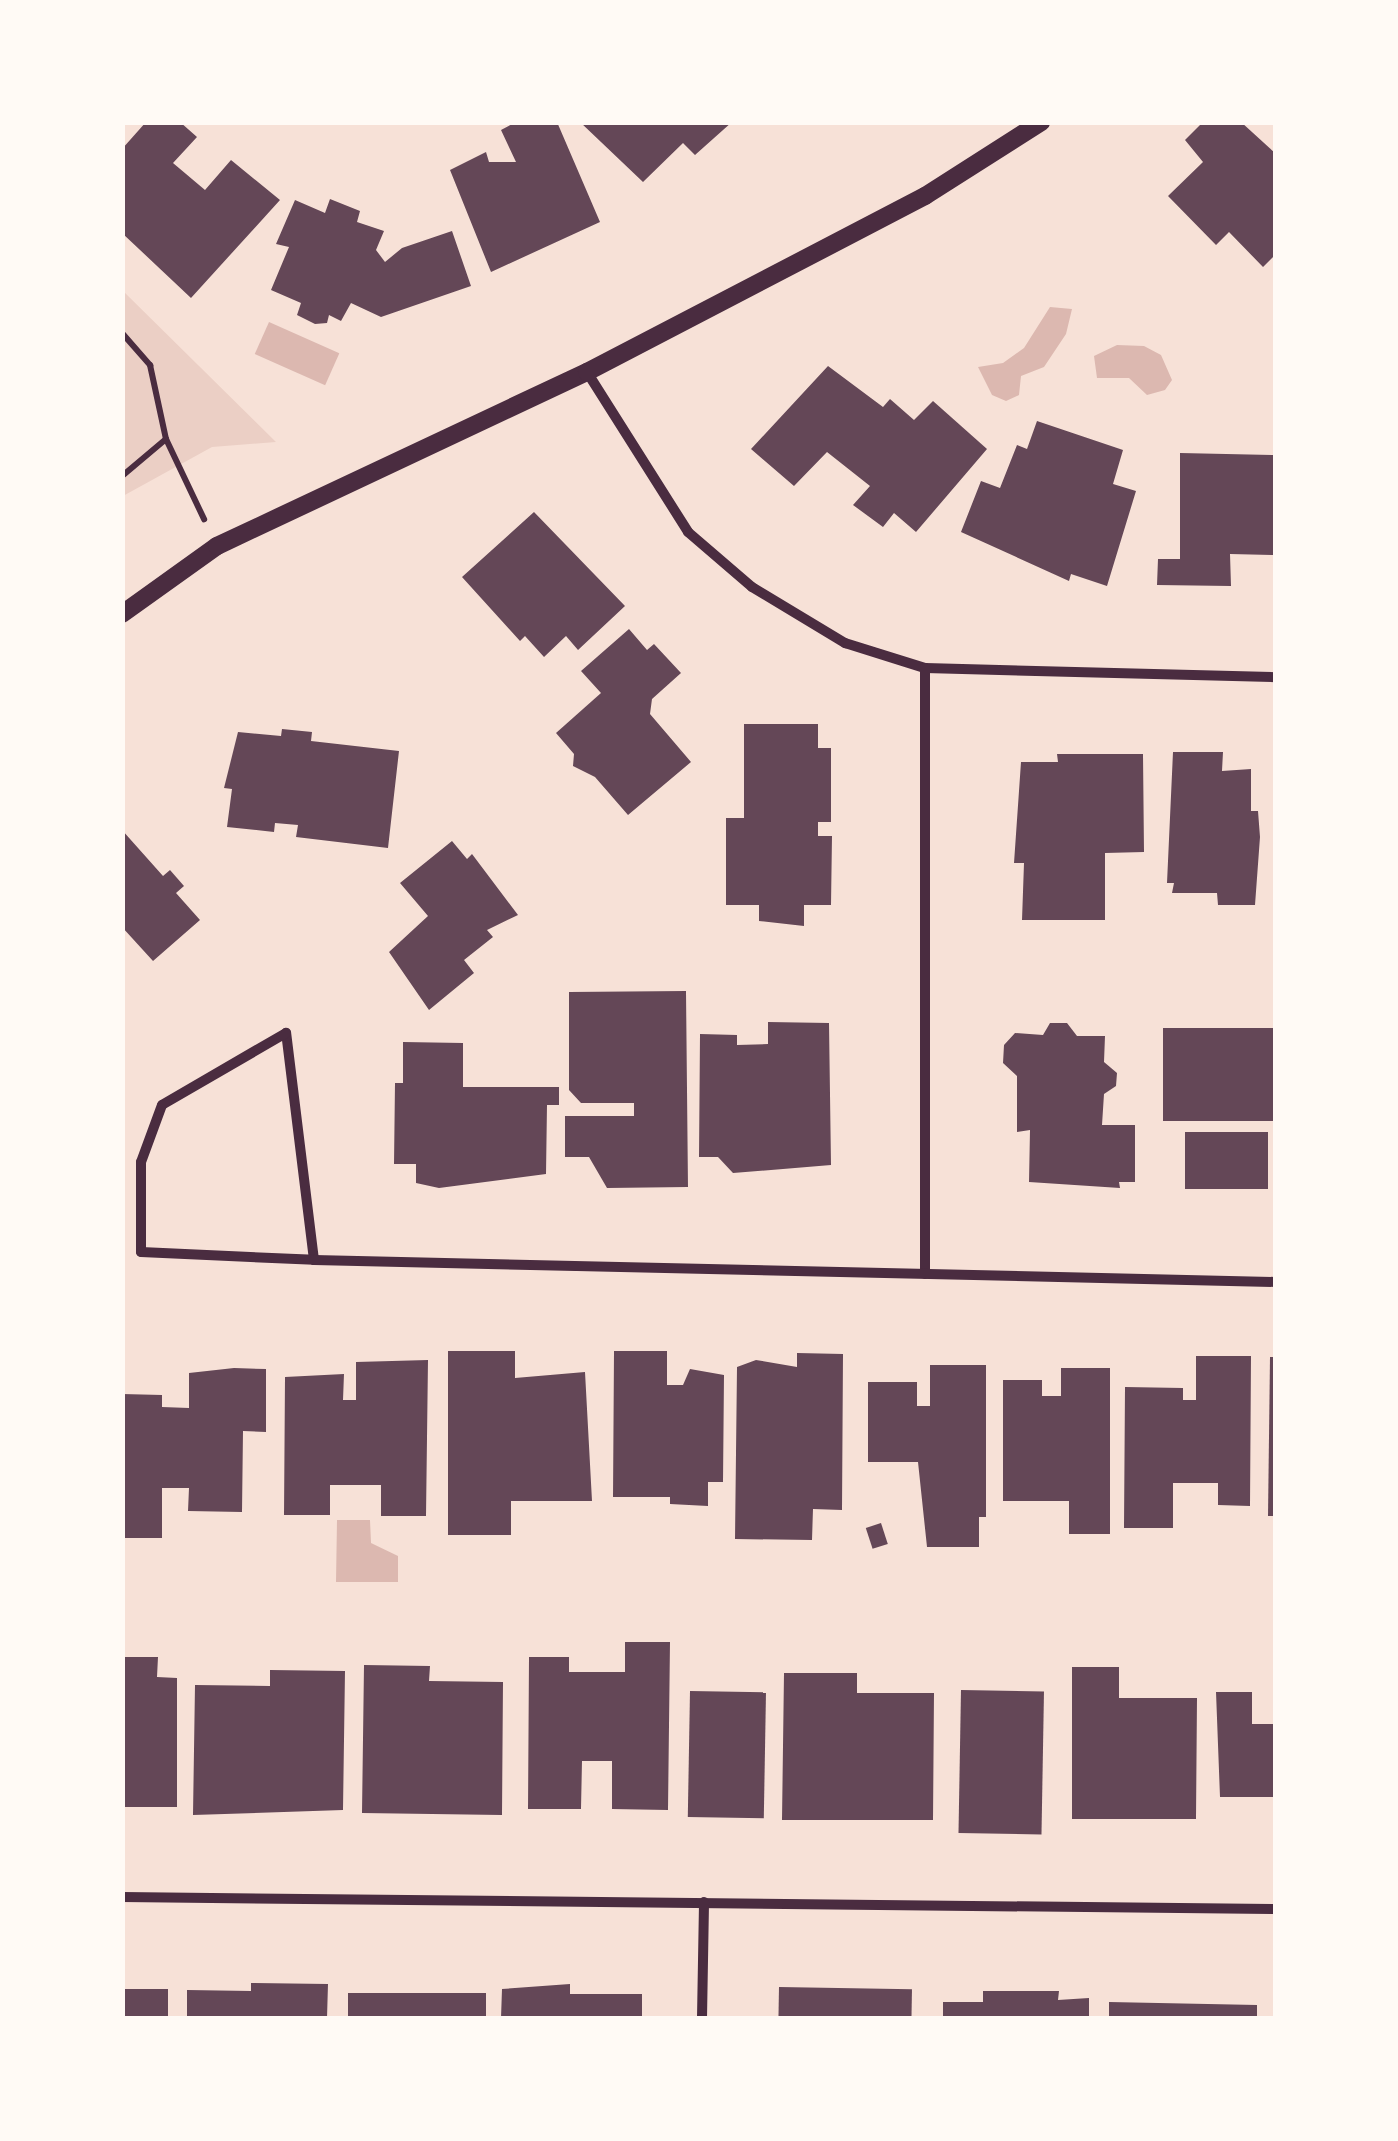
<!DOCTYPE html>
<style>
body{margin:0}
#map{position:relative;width:1398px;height:2141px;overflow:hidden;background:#f7e1d7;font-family:"Noto Sans",sans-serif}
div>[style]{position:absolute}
.green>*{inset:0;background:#ebcfc5}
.water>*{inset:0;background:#dcb8b0;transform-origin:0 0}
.building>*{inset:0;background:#644757;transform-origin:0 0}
.path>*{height:6px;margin:-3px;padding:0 3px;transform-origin:3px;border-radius:3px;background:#4a2c40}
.minor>*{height:10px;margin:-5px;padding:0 5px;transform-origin:5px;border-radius:5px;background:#4a2c40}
.tertiary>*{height:18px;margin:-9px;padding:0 9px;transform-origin:9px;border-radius:9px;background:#4a2c40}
span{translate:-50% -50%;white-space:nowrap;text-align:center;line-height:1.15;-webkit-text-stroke:9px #fffaf5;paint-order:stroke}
.frame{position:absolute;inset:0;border:125px solid #fffaf5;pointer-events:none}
</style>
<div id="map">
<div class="green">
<div style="clip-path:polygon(122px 290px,276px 442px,212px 447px,123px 496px)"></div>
</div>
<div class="water">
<div style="clip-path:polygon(1050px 307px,1072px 309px,1066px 334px,1044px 367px,1021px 376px,1019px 395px,1006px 401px,992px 395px,978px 367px,1003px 363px,1024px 348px)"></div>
<div style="left:269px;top:322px;width:77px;height:35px;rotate:24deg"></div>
<div style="clip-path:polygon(1117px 345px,1144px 346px,1161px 355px,1172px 380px,1165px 390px,1147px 395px,1129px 378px,1097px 378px,1094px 356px)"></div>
<div style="clip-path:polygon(337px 1520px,370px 1520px,371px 1543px,398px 1556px,398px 1582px,336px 1582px)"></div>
</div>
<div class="building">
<div style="clip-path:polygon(146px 122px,180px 122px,197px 137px,173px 163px,205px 190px,231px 160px,280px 200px,191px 298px,122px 233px,122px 149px)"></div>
<div style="clip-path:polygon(516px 122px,557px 122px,600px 222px,491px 272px,450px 170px,486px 152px,489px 162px,516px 162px,501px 130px)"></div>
<div style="clip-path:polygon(580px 122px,732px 122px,695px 155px,683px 143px,643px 182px)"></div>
<div style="clip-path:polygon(1203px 122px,1241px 122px,1276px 154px,1276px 254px,1263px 267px,1229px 232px,1216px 245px,1168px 196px,1203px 162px,1185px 140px)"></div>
<div style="clip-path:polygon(330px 199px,360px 211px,357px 222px,384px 231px,376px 250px,385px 262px,402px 248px,452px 231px,471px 286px,381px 317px,351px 303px,341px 321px,329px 315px,327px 323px,315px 324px,297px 315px,301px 303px,271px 290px,289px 247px,276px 244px,295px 200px,325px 213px)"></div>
<div style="clip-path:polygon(828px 366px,883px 407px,890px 399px,914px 420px,933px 401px,987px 449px,916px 532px,894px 513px,883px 527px,853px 505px,870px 486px,827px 452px,794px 486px,751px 449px)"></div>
<div style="clip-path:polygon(1037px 421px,1123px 450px,1113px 484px,1136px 491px,1107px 586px,1071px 574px,1069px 581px,961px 532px,981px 481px,1000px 488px,1017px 445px,1027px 449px)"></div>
<div style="clip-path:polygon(1180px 453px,1275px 455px,1274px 555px,1230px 554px,1231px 586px,1157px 585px,1158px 559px,1180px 559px)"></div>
<div style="clip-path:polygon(534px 512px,625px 606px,578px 650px,566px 636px,544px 657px,525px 636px,520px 641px,462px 577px)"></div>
<div style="clip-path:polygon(629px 629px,647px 650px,654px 644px,681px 673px,652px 699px,650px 714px,691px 762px,628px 815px,595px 777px,573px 766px,574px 754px,556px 733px,601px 693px,581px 671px)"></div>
<div style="clip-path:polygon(744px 724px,818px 724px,818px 748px,831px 748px,831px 822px,818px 822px,818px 836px,832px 836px,831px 905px,804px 905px,804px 926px,759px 921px,759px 905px,726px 905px,726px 818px,744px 818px)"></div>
<div style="clip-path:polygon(282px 729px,312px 732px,311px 741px,399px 751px,388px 848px,296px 837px,298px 825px,275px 823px,274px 832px,227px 827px,232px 789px,224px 788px,238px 732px,281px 736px)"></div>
<div style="clip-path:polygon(1173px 752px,1223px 752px,1222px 771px,1251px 769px,1251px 811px,1258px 811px,1260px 837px,1255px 905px,1218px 905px,1217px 893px,1172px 893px,1174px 883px,1167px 883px)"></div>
<div style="clip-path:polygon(1057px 754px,1143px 754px,1144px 852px,1105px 853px,1105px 920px,1022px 920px,1024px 863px,1014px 863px,1021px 762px,1058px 762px)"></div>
<div style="clip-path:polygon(122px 830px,163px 876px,170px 870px,184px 886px,176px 893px,200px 920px,153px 961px,122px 927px)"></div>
<div style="clip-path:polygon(452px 841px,467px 859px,472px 854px,518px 915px,487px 930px,493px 937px,464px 960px,474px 973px,429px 1010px,389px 952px,428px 916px,400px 883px)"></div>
<div style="clip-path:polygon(686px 991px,688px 1187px,607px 1188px,589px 1157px,565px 1157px,565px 1116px,634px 1116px,634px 1103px,581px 1103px,569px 1090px,569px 992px)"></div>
<div style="clip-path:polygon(768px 1022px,829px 1023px,831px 1165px,733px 1173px,718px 1157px,699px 1157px,700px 1034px,737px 1035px,737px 1045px,768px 1044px)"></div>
<div style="clip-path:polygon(1050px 1023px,1067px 1023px,1077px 1036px,1105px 1036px,1104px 1062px,1117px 1073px,1116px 1086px,1104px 1094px,1102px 1125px,1135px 1125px,1135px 1182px,1119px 1182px,1120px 1188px,1029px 1182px,1030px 1130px,1017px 1132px,1017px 1076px,1003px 1063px,1004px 1045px,1015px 1033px,1043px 1035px)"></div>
<div style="left:1163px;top:1028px;width:113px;height:93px"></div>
<div style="clip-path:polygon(403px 1042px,463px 1043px,463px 1087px,559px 1087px,559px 1105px,547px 1105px,546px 1174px,439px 1188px,416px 1183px,416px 1164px,394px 1164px,395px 1083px,403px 1083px)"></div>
<div style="left:1185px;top:1132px;width:83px;height:57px"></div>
<div style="clip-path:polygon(448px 1351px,515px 1351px,515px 1378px,585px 1372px,592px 1501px,511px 1501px,511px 1535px,448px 1535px)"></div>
<div style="clip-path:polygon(614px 1351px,667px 1351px,667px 1385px,683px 1385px,690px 1369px,724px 1375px,723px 1482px,708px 1482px,708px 1506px,670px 1504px,670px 1497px,613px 1497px)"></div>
<div style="clip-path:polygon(797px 1353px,843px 1354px,842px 1510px,813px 1509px,812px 1540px,735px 1539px,737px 1367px,756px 1360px,797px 1367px)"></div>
<div style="clip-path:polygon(1196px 1356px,1251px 1356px,1250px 1506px,1218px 1505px,1218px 1483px,1173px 1483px,1173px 1528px,1124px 1528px,1125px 1387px,1183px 1388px,1183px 1400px,1196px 1400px)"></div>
<div style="clip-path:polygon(1270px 1357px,1276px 1357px,1276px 1516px,1268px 1516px)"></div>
<div style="clip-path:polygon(428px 1360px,426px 1516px,381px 1516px,381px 1485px,330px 1485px,330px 1515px,284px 1515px,285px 1377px,344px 1374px,343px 1400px,356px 1400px,356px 1362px)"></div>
<div style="clip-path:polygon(930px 1365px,986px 1365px,986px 1517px,979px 1517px,979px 1547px,927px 1547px,918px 1462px,868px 1462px,868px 1382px,917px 1382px,917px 1406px,930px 1406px)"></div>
<div style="clip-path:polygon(234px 1368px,266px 1369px,266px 1432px,243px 1431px,242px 1512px,188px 1511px,189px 1488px,162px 1488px,162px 1538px,122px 1538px,122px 1394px,162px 1395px,162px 1407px,189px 1408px,189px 1373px)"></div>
<div style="clip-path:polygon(1061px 1368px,1110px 1368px,1110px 1534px,1069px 1534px,1069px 1501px,1003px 1501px,1003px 1380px,1042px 1380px,1042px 1396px,1061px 1396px)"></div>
<div style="left:881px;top:1523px;width:22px;height:16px;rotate:72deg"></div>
<div style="clip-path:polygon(625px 1642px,670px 1642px,668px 1810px,612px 1809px,612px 1761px,582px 1761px,581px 1809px,528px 1809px,529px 1657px,569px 1657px,569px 1672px,625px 1672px)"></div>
<div style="clip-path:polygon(122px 1657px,158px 1657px,157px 1677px,177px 1678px,177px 1807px,122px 1807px)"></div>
<div style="clip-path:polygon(364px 1665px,430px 1666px,429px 1681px,503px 1682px,502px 1815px,362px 1813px)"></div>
<div style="clip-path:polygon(1072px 1667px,1119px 1667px,1119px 1698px,1197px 1698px,1196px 1819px,1072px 1819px)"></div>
<div style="clip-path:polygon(270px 1670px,345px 1671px,343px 1810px,193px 1815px,195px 1685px,270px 1686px)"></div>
<div style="clip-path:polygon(784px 1673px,857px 1673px,857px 1693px,934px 1693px,933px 1820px,782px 1820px)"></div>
<div style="left:961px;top:1690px;width:83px;height:143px;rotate:1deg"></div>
<div style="left:690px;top:1691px;width:76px;height:126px;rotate:1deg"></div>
<div style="clip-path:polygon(1216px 1692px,1252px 1692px,1252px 1724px,1276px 1724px,1276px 1797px,1220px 1797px)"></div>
<div style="clip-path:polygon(251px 1983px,328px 1984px,327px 2018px,187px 2018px,187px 1990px,251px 1991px)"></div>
<div style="clip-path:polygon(570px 1984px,570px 1994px,642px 1994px,642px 2018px,501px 2018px,502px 1989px)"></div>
<div style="left:779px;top:1987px;width:133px;height:31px;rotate:1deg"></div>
<div style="left:122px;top:1989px;width:46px;height:29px"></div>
<div style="clip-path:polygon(983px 1991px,1059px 1991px,1058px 2000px,1089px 1998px,1089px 2018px,943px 2018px,943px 2002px,983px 2002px)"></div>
<div style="left:348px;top:1993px;width:138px;height:25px"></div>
<div style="clip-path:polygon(1109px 2002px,1257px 2005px,1257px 2018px,1109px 2018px)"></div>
</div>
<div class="path">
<div style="left:122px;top:333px;width:43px;rotate:48.8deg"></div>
<div style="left:150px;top:365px;width:76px;rotate:77.8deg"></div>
<div style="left:166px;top:439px;width:57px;rotate:139.9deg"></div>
<div style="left:166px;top:439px;width:89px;rotate:64.6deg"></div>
</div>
<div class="minor">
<div style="left:587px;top:372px;width:189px;rotate:57.7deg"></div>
<div style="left:688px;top:532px;width:84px;rotate:40.7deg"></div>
<div style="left:752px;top:587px;width:109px;rotate:31.1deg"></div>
<div style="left:845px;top:643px;width:84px;rotate:17.4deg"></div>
<div style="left:925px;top:668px;width:351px;rotate:1.5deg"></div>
<div style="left:925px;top:668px;width:606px;rotate:90deg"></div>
<div style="left:314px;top:1260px;width:229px;rotate:-97deg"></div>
<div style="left:286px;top:1033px;width:143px;rotate:149.9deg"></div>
<div style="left:162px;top:1105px;width:61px;rotate:110.2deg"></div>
<div style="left:141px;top:1162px;width:90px;rotate:90deg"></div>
<div style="left:141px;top:1252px;width:173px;rotate:2.6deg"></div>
<div style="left:314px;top:1260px;width:962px;rotate:1.31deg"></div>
<div style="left:122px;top:1897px;width:1154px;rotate:0.6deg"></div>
<div style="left:702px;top:2018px;width:116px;rotate:-89deg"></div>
</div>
<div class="tertiary">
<div style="left:122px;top:614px;width:117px;rotate:-35.6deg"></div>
<div style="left:217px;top:546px;width:409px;rotate:-25.2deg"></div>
<div style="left:587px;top:372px;width:381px;rotate:-27.5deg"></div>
<div style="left:925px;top:196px;width:138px;rotate:-32.5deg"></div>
</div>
<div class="frame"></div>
</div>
